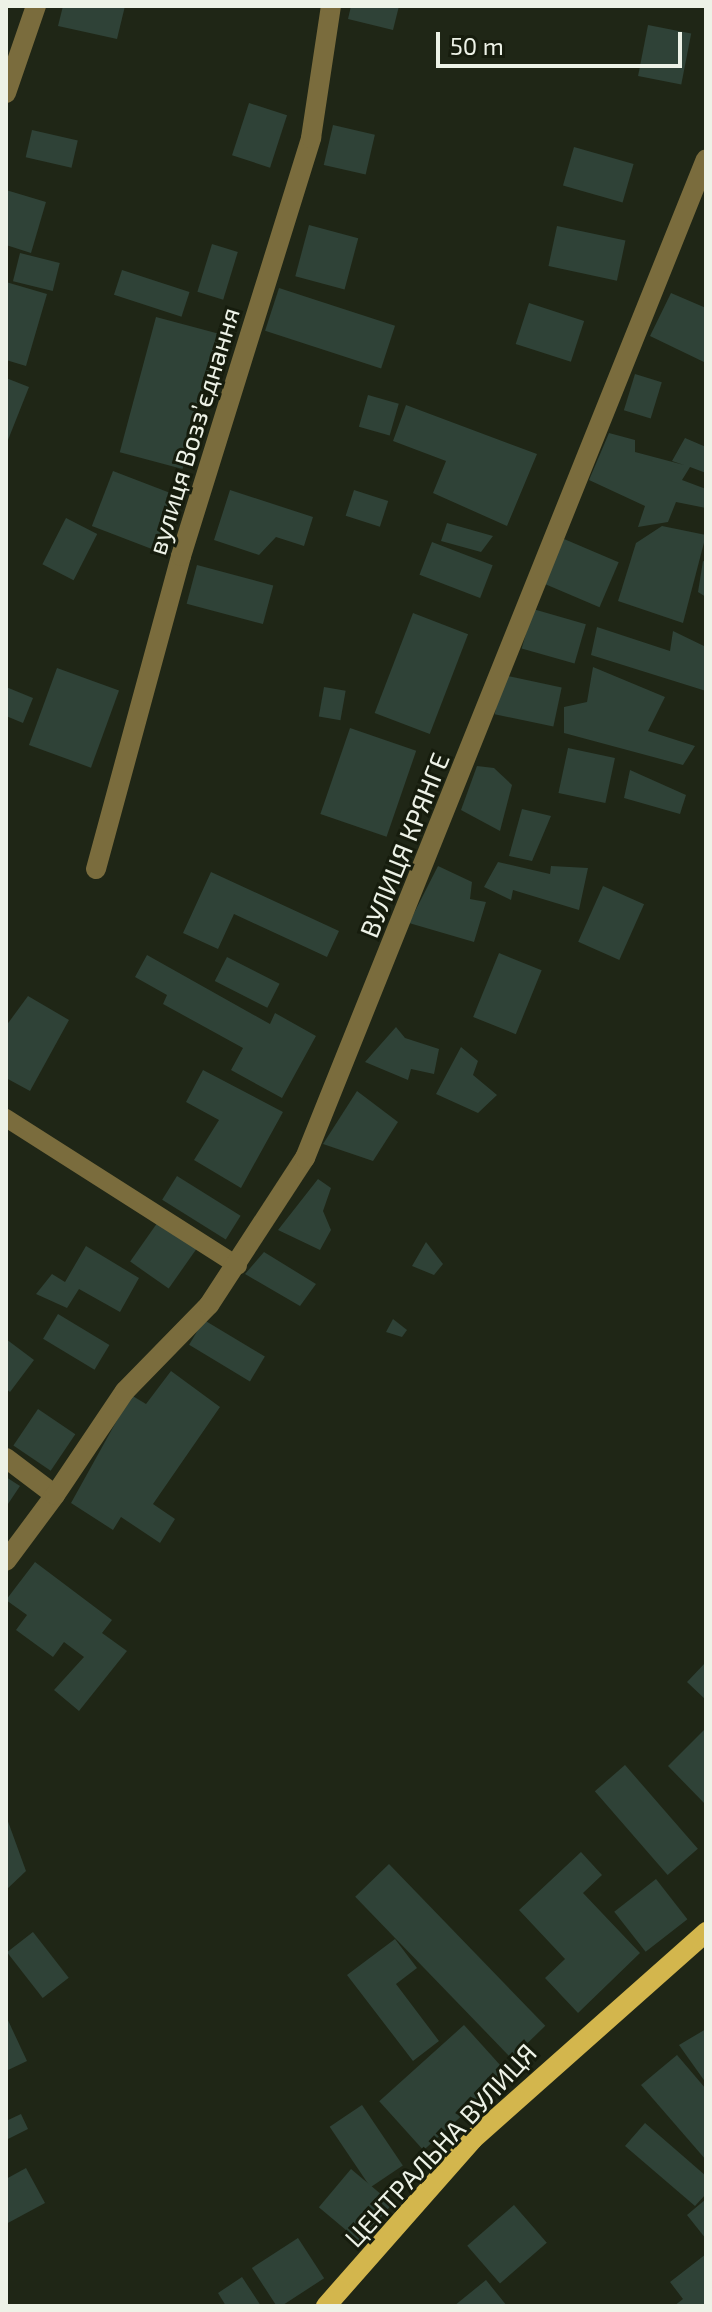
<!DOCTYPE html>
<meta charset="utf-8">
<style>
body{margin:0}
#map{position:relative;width:712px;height:2312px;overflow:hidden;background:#1f2616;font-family:"Exo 2",sans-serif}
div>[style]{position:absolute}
.building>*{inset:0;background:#2f4237;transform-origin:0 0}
.service>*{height:18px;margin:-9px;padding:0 9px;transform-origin:9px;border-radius:9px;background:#7a6c3d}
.minor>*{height:20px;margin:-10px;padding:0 10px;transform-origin:10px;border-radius:10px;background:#7a6c3d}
.primary>*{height:20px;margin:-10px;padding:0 10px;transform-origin:10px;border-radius:10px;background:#d3b64d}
span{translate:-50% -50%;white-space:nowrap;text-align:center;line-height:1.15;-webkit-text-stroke:6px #161c0d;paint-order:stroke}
.street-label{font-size:26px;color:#edf2e7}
.frame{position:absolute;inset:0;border:8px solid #edf2e7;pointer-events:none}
.scale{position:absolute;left:436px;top:32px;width:246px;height:36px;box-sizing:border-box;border:4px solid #edf2e7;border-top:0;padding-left:10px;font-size:24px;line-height:28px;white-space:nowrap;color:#edf2e7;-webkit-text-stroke:6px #161c0d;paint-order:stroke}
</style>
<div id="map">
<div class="building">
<div style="clip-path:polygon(63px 6px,125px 6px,117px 39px,58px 26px)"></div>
<div style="clip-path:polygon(351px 6px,399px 6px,393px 30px,348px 19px)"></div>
<div style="left:648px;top:25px;width:44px;height:52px;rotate:11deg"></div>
<div style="left:249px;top:103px;width:40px;height:55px;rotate:18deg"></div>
<div style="left:333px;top:125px;width:43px;height:41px;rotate:13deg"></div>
<div style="left:32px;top:130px;width:47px;height:28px;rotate:13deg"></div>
<div style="left:574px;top:147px;width:62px;height:40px;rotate:16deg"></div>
<div style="clip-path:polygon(6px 190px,46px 202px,31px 253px,6px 245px)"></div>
<div style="left:309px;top:225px;width:51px;height:53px;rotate:15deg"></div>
<div style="left:557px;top:226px;width:70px;height:41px;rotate:12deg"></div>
<div style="left:212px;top:244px;width:27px;height:50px;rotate:17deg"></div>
<div style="left:20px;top:253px;width:41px;height:29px;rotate:14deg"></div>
<div style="left:122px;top:270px;width:71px;height:26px;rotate:18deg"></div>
<div style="clip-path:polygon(6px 282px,47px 294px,26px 366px,6px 360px)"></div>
<div style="left:279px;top:288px;width:122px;height:45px;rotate:18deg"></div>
<div style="clip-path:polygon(671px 293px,706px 308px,706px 363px,650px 336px)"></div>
<div style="left:529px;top:303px;width:58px;height:43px;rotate:18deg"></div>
<div style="left:156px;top:317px;width:65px;height:140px;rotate:15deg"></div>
<div style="left:635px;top:374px;width:28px;height:38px;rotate:17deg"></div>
<div style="clip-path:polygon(6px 378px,29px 387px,6px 445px)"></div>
<div style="left:368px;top:395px;width:32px;height:33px;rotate:16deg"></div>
<div style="clip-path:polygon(406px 405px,537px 454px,507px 526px,433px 493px,446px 461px,393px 441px)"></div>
<div style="clip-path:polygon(609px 433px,635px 440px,635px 452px,684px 465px,672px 461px,685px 438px,706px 447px,706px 473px,690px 467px,682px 480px,706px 489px,706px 508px,676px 502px,668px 522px,638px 527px,645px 506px,589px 480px)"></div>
<div style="left:113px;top:471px;width:67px;height:59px;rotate:21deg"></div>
<div style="clip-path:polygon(230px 490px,313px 517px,304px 546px,276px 537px,259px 555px,214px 540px)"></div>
<div style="left:354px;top:490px;width:36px;height:27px;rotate:18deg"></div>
<div style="left:66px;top:518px;width:35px;height:52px;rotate:27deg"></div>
<div style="clip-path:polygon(447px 523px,493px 536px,481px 552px,441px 541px)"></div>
<div style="clip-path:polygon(662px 526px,706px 535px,683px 623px,618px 601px,636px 543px)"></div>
<div style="left:557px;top:536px;width:67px;height:49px;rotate:23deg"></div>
<div style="left:432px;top:542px;width:65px;height:35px;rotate:21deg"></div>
<div style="clip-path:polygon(703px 561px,706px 562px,706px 597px,698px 592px)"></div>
<div style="left:197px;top:565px;width:79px;height:40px;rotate:15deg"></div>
<div style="left:533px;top:609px;width:55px;height:41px;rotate:16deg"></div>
<div style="left:413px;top:613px;width:59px;height:107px;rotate:21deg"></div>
<div style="clip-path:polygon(597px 627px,670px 651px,673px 631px,706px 647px,706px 691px,591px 655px)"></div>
<div style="clip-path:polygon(593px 667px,665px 697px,648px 731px,695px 746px,683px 765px,564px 733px,564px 707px,587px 702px)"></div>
<div style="left:57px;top:668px;width:66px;height:82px;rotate:20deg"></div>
<div style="left:503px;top:675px;width:60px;height:40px;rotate:12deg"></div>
<div style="clip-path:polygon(6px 687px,33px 698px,23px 723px,6px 716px)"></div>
<div style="left:324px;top:687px;width:22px;height:30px;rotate:10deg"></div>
<div style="left:350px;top:728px;width:70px;height:91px;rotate:19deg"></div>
<div style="left:568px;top:748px;width:48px;height:46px;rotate:12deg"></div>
<div style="clip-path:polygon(477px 766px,494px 768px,512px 785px,500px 831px,461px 810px)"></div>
<div style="clip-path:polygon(630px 770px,686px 795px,680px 814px,624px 798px)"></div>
<div style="clip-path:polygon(522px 809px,551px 816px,532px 861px,509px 856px)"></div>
<div style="clip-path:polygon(498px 862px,550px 874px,551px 866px,588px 868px,579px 910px,513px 890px,511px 900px,484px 887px)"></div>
<div style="clip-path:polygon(438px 866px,472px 882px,470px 899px,486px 902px,474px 942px,409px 923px)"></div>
<div style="clip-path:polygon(211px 872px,339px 931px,327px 957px,234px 914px,218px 949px,183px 933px)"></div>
<div style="left:603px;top:886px;width:45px;height:61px;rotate:24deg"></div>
<div style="left:499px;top:953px;width:46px;height:69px;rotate:22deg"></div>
<div style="clip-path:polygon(147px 955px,270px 1024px,275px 1013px,316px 1036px,282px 1098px,231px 1070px,243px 1048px,163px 1004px,167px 995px,135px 977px)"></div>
<div style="left:227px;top:957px;width:59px;height:27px;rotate:27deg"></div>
<div style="clip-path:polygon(28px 996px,69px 1020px,30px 1091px,6px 1078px,6px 1026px)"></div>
<div style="clip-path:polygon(396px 1027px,405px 1038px,439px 1049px,434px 1074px,411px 1069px,408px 1080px,365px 1062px)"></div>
<div style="clip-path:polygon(461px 1047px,478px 1061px,473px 1075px,497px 1095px,478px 1113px,436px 1094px)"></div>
<div style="clip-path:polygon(203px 1070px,283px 1112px,241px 1188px,194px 1160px,219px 1120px,186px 1102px)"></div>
<div style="clip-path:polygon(357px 1091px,398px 1122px,373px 1161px,323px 1144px)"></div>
<div style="left:177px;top:1176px;width:75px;height:28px;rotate:32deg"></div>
<div style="clip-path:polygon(318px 1179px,331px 1188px,323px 1211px,331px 1230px,320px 1250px,278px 1230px)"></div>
<div style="left:160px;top:1219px;width:47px;height:52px;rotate:35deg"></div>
<div style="clip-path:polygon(426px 1242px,443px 1264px,434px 1275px,412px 1266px)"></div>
<div style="clip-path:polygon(86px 1246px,139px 1278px,120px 1312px,79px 1289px,67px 1308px,36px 1294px,52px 1274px,65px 1282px)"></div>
<div style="clip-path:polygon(264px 1252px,316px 1284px,300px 1306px,245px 1274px)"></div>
<div style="left:58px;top:1314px;width:60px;height:29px;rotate:31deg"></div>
<div style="clip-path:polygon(393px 1319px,407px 1330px,402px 1337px,386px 1332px)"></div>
<div style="left:204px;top:1320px;width:71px;height:29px;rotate:31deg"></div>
<div style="clip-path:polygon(6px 1339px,34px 1360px,10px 1392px,6px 1389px)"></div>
<div style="clip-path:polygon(171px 1371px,220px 1407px,153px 1504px,175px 1519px,160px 1543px,121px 1517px,113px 1530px,71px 1503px,131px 1395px,146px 1404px)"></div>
<div style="left:38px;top:1409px;width:45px;height:44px;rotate:34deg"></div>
<div style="clip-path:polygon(6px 1477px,20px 1486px,6px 1507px)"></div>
<div style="clip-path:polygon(35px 1562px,112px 1620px,102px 1633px,127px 1651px,79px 1711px,54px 1690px,84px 1657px,64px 1642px,53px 1657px,16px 1630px,27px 1615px,6px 1600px)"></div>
<div style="clip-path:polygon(706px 1662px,706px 1700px,687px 1682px)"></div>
<div style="clip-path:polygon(706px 1728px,706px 1805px,668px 1766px)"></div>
<div style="left:625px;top:1765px;width:111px;height:40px;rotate:49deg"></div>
<div style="clip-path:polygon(6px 1816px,26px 1871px,6px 1890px)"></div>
<div style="clip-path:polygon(581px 1852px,602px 1875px,583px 1893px,640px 1953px,578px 2013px,545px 1978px,565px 1959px,519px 1910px)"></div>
<div style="left:389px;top:1864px;width:225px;height:47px;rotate:46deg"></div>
<div style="left:656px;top:1879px;width:51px;height:53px;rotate:52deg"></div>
<div style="left:33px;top:1932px;width:58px;height:33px;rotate:52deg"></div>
<div style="clip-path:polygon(395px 1939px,417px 1968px,396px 1984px,439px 2041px,413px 2061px,347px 1975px)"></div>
<div style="clip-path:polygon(6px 2016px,27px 2061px,6px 2071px)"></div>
<div style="left:464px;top:2025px;width:66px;height:114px;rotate:48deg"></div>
<div style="clip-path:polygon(706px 2029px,706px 2083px,679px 2045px)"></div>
<div style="clip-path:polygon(677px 2055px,706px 2089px,706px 2160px,641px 2085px)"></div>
<div style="left:362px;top:2105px;width:73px;height:39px;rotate:56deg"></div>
<div style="clip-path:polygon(21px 2114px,28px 2129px,6px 2140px,6px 2121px)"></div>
<div style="clip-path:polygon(645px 2123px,706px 2176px,706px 2194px,695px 2206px,625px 2146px)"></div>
<div style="clip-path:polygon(26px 2168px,45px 2203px,6px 2224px,6px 2179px)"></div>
<div style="left:351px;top:2169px;width:54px;height:50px;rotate:40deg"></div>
<div style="clip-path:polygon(706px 2199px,706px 2239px,687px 2215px)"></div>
<div style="left:514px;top:2205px;width:50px;height:62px;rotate:49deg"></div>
<div style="left:298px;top:2238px;width:48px;height:55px;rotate:57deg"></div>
<div style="clip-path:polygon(706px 2254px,706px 2306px,674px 2306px,683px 2299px,670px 2282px)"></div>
<div style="clip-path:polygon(242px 2277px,261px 2306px,226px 2306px,218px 2293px)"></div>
<div style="clip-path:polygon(486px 2280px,507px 2306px,454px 2306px)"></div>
</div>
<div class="service">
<div style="left:6px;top:1118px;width:275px;rotate:32.5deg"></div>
</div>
<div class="minor">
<div style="left:6px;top:93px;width:92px;rotate:-71deg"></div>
<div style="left:96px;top:869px;width:324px;rotate:-74.8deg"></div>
<div style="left:181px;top:556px;width:438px;rotate:-72.7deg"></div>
<div style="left:311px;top:138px;width:134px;rotate:-81.4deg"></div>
<div style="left:6px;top:1458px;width:61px;rotate:37.1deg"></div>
<div style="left:55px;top:1495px;width:82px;rotate:126.6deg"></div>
<div style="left:55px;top:1495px;width:125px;rotate:-56.1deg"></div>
<div style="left:125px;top:1391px;width:120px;rotate:-45.7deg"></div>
<div style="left:209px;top:1305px;width:176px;rotate:-56.9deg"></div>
<div style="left:305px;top:1158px;width:1076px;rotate:-68.13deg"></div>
</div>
<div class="primary">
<div style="left:326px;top:2306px;width:222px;rotate:-48.6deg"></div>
<div style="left:473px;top:2139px;width:312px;rotate:-41.6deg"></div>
</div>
<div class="street-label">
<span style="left:193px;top:431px;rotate:-73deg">вулиця Воззʼєднання</span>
<span style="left:404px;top:845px;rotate:-68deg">ВУЛИЦЯ КРЯНГЕ</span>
<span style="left:440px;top:2145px;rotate:-47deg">ЦЕНТРАЛЬНА ВУЛИЦЯ</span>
</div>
<div class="frame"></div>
<div class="scale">50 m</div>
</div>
